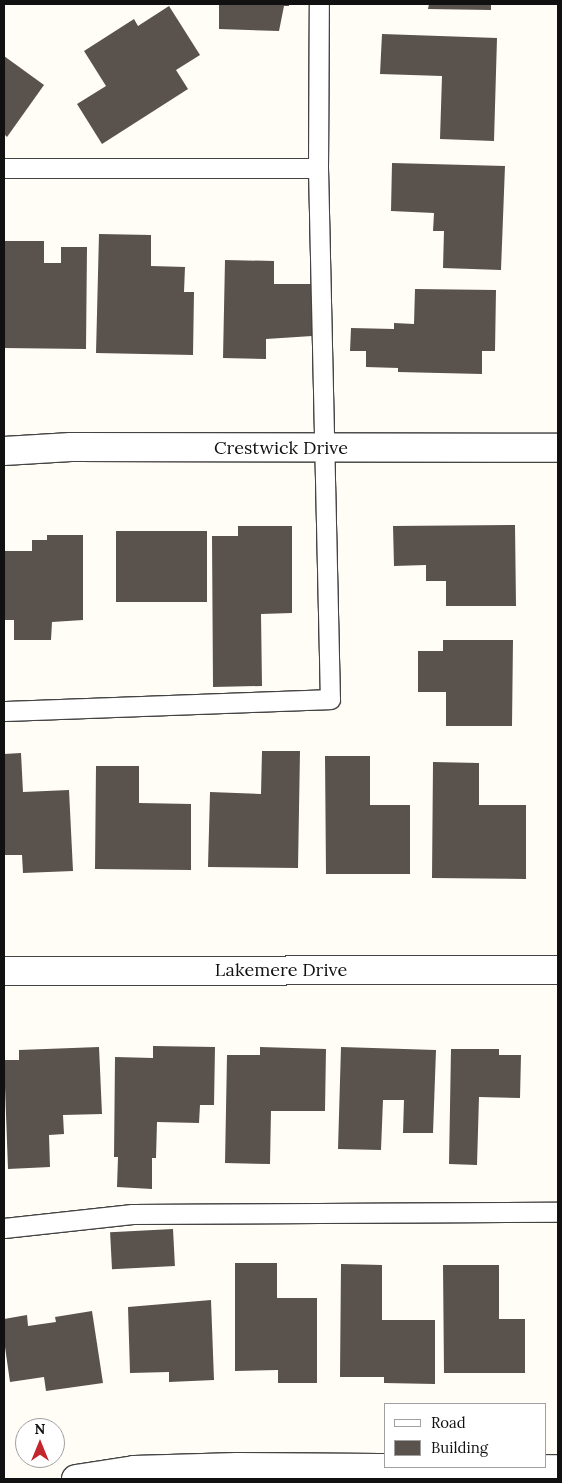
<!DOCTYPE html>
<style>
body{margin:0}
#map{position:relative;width:562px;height:1483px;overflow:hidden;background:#fffdf5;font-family:Lora,serif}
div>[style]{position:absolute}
.building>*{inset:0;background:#5a524d;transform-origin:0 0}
.roads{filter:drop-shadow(1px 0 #444) drop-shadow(-1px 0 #444) drop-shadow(0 1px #444) drop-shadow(0 -1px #444)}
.lane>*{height:19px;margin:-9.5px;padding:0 9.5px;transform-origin:9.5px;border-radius:9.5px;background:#fff}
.street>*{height:28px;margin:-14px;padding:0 14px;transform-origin:14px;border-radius:14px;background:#fff}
span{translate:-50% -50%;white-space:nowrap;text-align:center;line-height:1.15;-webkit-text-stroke:5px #fff;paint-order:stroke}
.street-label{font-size:18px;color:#111}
.frame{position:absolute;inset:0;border:5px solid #111;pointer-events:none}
.legend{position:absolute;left:384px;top:1403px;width:162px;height:65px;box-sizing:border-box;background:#fff;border:1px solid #a0a0a0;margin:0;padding:6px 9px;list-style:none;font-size:15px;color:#111}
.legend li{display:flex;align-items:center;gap:10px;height:25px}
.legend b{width:25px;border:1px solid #a0a0a0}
.north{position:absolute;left:15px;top:1418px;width:50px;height:50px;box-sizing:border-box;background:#fff;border:1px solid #a0a0a0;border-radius:50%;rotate:0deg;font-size:14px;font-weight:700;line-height:20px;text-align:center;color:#111}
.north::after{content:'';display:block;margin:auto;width:18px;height:22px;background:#c4262e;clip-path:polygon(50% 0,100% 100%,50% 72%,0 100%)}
</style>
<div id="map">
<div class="building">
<div style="clip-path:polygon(219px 4px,289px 4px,289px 6px,284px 6px,279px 31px,219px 29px)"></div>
<div style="clip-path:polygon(429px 4px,491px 4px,491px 10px,428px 9px)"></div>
<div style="clip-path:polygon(169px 6px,200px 55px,176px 70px,188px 89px,102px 144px,77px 104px,106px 86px,84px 51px,134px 19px,138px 26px)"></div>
<div style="clip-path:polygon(382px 34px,497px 38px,494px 141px,440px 139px,442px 76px,380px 74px)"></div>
<div style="clip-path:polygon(4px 56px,44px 85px,7px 137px,4px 134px)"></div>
<div style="clip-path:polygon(392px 163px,505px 166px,501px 270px,443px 268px,444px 231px,433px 231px,434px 213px,391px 211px)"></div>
<div style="clip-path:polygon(99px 234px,151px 235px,151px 266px,185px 267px,184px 292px,194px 292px,193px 355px,96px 353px)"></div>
<div style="clip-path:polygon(4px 241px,44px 241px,44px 263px,61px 263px,61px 247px,87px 247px,86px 349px,4px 348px)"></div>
<div style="clip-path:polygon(225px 260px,274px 261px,274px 284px,313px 284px,312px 336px,266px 339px,266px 359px,223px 358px)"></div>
<div style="clip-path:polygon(415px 289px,496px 290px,495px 351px,482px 351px,482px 374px,398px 372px,398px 368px,366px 367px,366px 351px,350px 351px,351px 328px,394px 329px,394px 323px,414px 324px)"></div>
<div style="clip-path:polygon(515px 525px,516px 606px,446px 606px,446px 581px,426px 581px,426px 565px,394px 566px,393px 526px)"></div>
<div style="clip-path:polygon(238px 526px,292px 526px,292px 613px,261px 614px,262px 686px,213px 687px,212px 536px,238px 536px)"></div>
<div style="left:116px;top:531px;width:91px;height:71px"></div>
<div style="clip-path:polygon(47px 535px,83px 535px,83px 620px,52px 622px,51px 640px,14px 640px,14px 620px,4px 620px,4px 551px,32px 551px,32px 540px,47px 540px)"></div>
<div style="clip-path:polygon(443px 640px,513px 640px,512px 726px,446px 726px,446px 692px,418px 692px,418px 651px,443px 651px)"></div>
<div style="clip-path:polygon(262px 751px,300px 751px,298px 868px,208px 867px,210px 792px,261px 794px)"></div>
<div style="clip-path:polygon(21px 753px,23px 792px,69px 790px,73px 871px,23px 873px,22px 855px,4px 855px,4px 754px)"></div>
<div style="clip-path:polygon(325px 756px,370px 756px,370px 805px,410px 805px,410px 874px,326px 874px)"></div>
<div style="clip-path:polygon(433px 762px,479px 763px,479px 805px,526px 805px,526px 879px,432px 878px)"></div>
<div style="clip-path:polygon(96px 766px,139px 766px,139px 803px,191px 804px,191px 870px,95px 869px)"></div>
<div style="clip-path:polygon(153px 1046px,215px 1047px,214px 1105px,200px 1105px,199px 1123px,157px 1122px,156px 1158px,152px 1158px,152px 1189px,117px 1187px,118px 1157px,114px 1157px,115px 1057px,153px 1058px)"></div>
<div style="clip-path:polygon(99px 1047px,102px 1114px,63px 1115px,64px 1134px,49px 1135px,50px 1167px,8px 1169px,4px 1060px,19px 1060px,19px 1050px)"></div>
<div style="clip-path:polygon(260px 1047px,326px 1049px,325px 1111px,271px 1111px,270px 1164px,225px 1163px,227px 1055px,260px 1055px)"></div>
<div style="clip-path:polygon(341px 1047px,436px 1050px,433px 1133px,403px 1133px,404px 1100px,383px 1100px,381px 1150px,338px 1149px)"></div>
<div style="clip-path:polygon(451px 1049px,499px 1049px,499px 1055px,521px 1055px,520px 1098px,479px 1097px,477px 1165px,449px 1164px)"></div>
<div style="left:173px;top:1229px;width:37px;height:63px;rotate:87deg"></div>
<div style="clip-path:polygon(235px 1263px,277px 1263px,277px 1298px,317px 1298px,317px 1383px,278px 1383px,278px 1370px,235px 1371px)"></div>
<div style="clip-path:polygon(341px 1264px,382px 1265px,382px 1320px,435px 1320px,435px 1384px,384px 1383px,384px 1377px,340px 1377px)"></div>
<div style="clip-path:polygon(443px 1265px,499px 1265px,499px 1319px,525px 1319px,525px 1373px,444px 1373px)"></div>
<div style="clip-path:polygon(211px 1300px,214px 1380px,169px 1382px,169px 1372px,130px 1373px,128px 1307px)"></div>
<div style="clip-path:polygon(92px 1311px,103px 1383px,46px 1391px,44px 1377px,10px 1382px,4px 1340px,4px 1319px,27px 1315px,28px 1326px,56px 1322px,55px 1317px)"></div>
</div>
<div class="roads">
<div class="lane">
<div style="left:4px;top:168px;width:314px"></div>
<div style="left:318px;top:168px;width:531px;rotate:88.71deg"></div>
<div style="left:330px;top:699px;width:326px;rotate:177.9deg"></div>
<div style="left:318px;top:168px;width:164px;rotate:-89.7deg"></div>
<div style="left:4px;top:1228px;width:129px;rotate:-6.2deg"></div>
<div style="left:132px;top:1214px;width:426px;rotate:-0.3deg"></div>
</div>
<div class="street">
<div style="left:4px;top:451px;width:67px;rotate:-3.4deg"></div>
<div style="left:71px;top:447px;width:487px;rotate:0.1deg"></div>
<div style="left:4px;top:971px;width:554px;rotate:-0.1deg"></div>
<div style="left:76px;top:1479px;width:59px;rotate:-8.8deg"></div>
<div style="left:134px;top:1470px;width:103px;rotate:-1.7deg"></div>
<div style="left:237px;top:1467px;width:321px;rotate:0.4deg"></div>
</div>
</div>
<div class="street-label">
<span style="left:281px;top:448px">Crestwick Drive</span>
<span style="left:281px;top:970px">Lakemere Drive</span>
</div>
<div class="frame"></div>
<ul class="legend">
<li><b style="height:6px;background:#fff"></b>Road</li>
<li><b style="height:14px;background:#5a524d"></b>Building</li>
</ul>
<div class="north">N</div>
</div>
